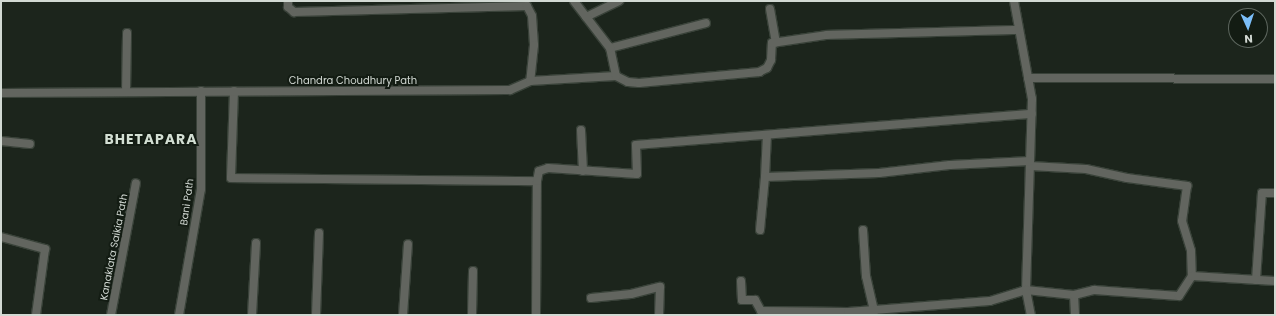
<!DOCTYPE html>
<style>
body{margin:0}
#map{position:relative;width:1276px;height:316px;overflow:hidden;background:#1c251c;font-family:Poppins,sans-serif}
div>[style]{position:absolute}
.roads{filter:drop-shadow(1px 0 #394239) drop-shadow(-1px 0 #394239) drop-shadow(0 1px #394239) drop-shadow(0 -1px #394239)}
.street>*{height:8px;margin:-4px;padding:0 4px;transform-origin:4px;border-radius:4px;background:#62655f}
span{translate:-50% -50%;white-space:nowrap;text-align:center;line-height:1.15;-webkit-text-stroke:4px #131c13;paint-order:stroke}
.street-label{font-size:10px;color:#d2d9d3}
.district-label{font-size:14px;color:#d3dfd3;font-weight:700;letter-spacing:1px}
.frame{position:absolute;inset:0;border:2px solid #d2d9d3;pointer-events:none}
.north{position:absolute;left:1228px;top:8px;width:40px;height:40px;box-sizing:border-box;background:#131c13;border:1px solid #5f6860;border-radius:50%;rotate:177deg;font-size:11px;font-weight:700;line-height:16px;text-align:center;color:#d2d9d3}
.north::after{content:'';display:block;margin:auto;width:14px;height:18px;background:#7bbef8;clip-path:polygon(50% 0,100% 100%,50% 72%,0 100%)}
</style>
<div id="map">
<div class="roads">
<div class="street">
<div style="left:288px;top:1px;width:6px;rotate:90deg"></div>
<div style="left:288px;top:7px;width:8px;rotate:40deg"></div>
<div style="left:294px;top:12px;width:233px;rotate:-1.5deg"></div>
<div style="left:527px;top:6px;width:11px;rotate:63deg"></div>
<div style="left:532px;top:16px;width:29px;rotate:86deg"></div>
<div style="left:534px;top:45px;width:36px;rotate:96deg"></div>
<div style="left:1014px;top:1px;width:100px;rotate:79.6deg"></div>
<div style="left:1032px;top:99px;width:191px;rotate:91.8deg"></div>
<div style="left:1026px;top:290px;width:48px;rotate:5.9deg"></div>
<div style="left:1074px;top:295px;width:20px;rotate:87deg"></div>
<div style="left:770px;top:9px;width:34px;rotate:80deg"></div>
<div style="left:586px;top:17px;width:37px;rotate:-26deg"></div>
<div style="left:610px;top:48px;width:99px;rotate:-14.6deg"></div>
<div style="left:616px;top:76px;width:13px;rotate:27deg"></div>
<div style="left:628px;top:82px;width:11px;rotate:5deg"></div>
<div style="left:639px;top:83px;width:121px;rotate:-5.2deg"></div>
<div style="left:759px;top:72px;width:9px;rotate:-27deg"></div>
<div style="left:767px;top:68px;width:9px;rotate:-63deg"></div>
<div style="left:771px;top:60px;width:17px;rotate:-87deg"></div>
<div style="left:772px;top:43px;width:56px;rotate:-8.3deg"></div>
<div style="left:827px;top:35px;width:192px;rotate:-1.5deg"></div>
<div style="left:1028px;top:78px;width:247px;rotate:0.2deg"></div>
<div style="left:234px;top:91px;width:87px;rotate:92deg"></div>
<div style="left:231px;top:178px;width:306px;rotate:0.6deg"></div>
<div style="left:126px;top:92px;width:59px;rotate:-89deg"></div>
<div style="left:1px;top:93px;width:509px;rotate:-0.34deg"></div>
<div style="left:510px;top:90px;width:22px;rotate:-24deg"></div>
<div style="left:530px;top:81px;width:86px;rotate:-3.3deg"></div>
<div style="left:616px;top:76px;width:29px;rotate:-102deg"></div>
<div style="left:610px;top:48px;width:59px;rotate:-127.5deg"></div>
<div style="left:581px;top:130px;width:41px;rotate:87.2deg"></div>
<div style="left:1px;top:141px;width:29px;rotate:6deg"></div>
<div style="left:1030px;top:166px;width:56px;rotate:3.1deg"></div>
<div style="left:1086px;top:169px;width:42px;rotate:12.4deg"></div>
<div style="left:1127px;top:178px;width:61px;rotate:7.6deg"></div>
<div style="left:1187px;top:186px;width:35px;rotate:98deg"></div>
<div style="left:1182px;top:221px;width:31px;rotate:73deg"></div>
<div style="left:1191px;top:251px;width:25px;rotate:88deg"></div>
<div style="left:765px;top:177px;width:42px;rotate:-87.3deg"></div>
<div style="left:760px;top:230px;width:53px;rotate:-84.6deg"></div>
<div style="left:765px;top:177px;width:114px;rotate:-2deg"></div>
<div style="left:879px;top:173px;width:71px;rotate:-6.4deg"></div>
<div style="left:950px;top:165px;width:80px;rotate:-2.9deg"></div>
<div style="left:863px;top:230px;width:46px;rotate:86.3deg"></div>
<div style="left:866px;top:276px;width:36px;rotate:77deg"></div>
<div style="left:1px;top:237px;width:46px;rotate:15.3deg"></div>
<div style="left:45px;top:249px;width:67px;rotate:97.8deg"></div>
<div style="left:1256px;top:280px;width:87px;rotate:-86.1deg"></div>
<div style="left:1262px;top:193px;width:13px"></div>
<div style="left:741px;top:281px;width:19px;rotate:87deg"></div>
<div style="left:742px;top:300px;width:13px"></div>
<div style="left:755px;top:300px;width:13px;rotate:61deg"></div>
<div style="left:761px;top:311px;width:87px;rotate:0.7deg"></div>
<div style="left:1074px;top:295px;width:21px;rotate:-14deg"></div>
<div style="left:1094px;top:290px;width:85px;rotate:4deg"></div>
<div style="left:1179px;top:296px;width:24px;rotate:-57deg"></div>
<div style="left:1192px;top:276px;width:83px;rotate:3.4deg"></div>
<div style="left:591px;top:298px;width:40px;rotate:-5.7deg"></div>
<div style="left:631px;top:294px;width:30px;rotate:-14deg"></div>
<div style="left:660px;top:287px;width:28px;rotate:92deg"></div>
<div style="left:111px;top:315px;width:134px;rotate:-79.3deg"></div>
<div style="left:179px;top:315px;width:128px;rotate:-80.1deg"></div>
<div style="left:201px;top:189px;width:98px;rotate:-90deg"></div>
<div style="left:252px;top:315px;width:72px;rotate:-86.8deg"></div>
<div style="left:316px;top:315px;width:82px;rotate:-87.9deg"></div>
<div style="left:403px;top:315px;width:71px;rotate:-86deg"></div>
<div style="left:472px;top:315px;width:44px;rotate:-88.7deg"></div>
<div style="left:536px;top:315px;width:134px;rotate:-89.6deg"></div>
<div style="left:537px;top:181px;width:10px;rotate:-79deg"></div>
<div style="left:539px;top:171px;width:9px;rotate:-18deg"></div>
<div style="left:548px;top:168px;width:89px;rotate:3.9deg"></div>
<div style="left:637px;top:174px;width:29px;rotate:-92deg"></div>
<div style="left:636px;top:145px;width:397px;rotate:-4.5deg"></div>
<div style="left:848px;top:315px;width:3px;rotate:-90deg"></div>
<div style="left:848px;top:312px;width:142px;rotate:-4.4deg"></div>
<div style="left:990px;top:301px;width:38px;rotate:-17deg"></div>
<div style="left:1026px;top:290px;width:25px;rotate:79deg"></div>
</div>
</div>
<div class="street-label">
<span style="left:353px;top:81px">Chandra Choudhury Path</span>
<span style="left:187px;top:202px;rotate:-82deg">Bani Path</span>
<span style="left:114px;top:247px;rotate:-79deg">Kanaklata Saikia Path</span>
</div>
<div class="district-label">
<span style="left:151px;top:139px">BHETAPARA</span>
</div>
<div class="frame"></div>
<div class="north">N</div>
</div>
